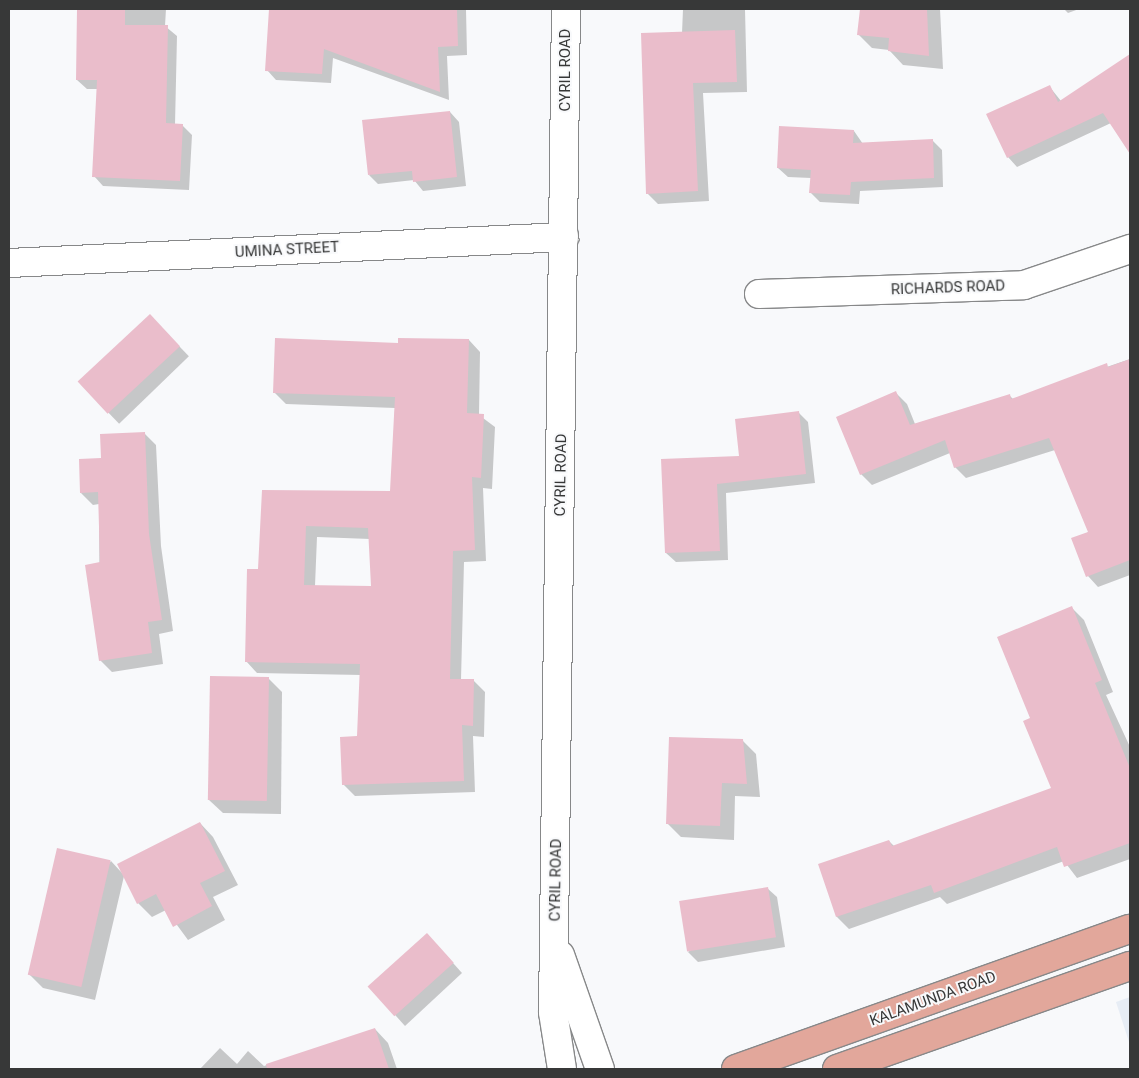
<!DOCTYPE html>
<style>
body{margin:0}
#map{position:relative;width:1139px;height:1078px;overflow:hidden;background:#f8f9fb;font-family:Roboto,sans-serif}
div>[style]{position:absolute}
.built>*{inset:0;background:#e7edf5}
.shadow>*{inset:0;background:#0003;transform-origin:0 0}
.building>*{inset:0;background:#eabdcb;transform-origin:0 0}
.roads{filter:drop-shadow(1px 0 #878889) drop-shadow(-1px 0 #878889) drop-shadow(0 1px #878889) drop-shadow(0 -1px #878889)}
.minor>*{height:28px;margin:-14px;padding:0 14px;transform-origin:14px;border-radius:14px;background:#fff}
.primary>*{height:28px;margin:-14px;padding:0 14px;transform-origin:14px;border-radius:14px;background:#e2a79b}
span{translate:-50% -50%;white-space:nowrap;text-align:center;line-height:1.15;-webkit-text-stroke:4px #f8f9fb;paint-order:stroke}
.street-label{font-size:15px;color:#373838}
.frame{position:absolute;inset:0;border:10px solid #373838;pointer-events:none}
</style>
<div id="map">
<div class="built">
<div style="clip-path:polygon(1130px 997px,1130px 1045px,1116px 1002px)"></div>
</div>
<div class="shadow">
<div style="clip-path:polygon(77px 9px,166px 9px,165px 26px,177px 36px,175px 125px,182px 125px,192px 135px,189px 190px,103px 186px,94px 176px,98px 89px,87px 89px,77px 80px)"></div>
<div style="clip-path:polygon(270px 9px,356px 9px,357px 37px,389px 37px,390px 9px,466px 9px,467px 55px,447px 56px,449px 100px,333px 58px,331px 83px,276px 80px,267px 70px)"></div>
<div style="clip-path:polygon(683px 9px,745px 9px,747px 92px,703px 93px,709px 201px,658px 204px,647px 193px,682px 33px)"></div>
<div style="clip-path:polygon(861px 9px,940px 9px,943px 69px,903px 65px,889px 50px,872px 48px,858px 34px)"></div>
<div style="clip-path:polygon(1064px 9px,1079px 9px,1068px 13px)"></div>
<div style="clip-path:polygon(1130px 55px,1130px 147px,1111px 123px,1017px 167px,1008px 157px,1049px 86px,1061px 101px)"></div>
<div style="clip-path:polygon(450px 112px,459px 122px,466px 186px,423px 191px,414px 180px,378px 184px,369px 175px)"></div>
<div style="clip-path:polygon(854px 131px,863px 144px,932px 140px,942px 150px,943px 187px,860px 191px,859px 204px,820px 202px,811px 193px,811px 178px,788px 177px,778px 168px)"></div>
<div style="left:150px;top:316px;width:56px;height:97px;rotate:46deg"></div>
<div style="clip-path:polygon(evenodd,469px 340px,480px 352px,479px 415px,495px 427px,492px 489px,483px 488px,486px 561px,464px 562px,461px 680px,473px 680px,485px 692px,484px 737px,473px 736px,475px 792px,355px 796px,343px 784px,358px 737px,361px 675px,257px 673px,246px 661px,259px 570px,263px 491px,391px 492px,395px 408px,286px 404px,274px 392px,399px 344px,469px 340px,317px 537px,370px 539px,373px 588px,315px 586px,317px 537px)"></div>
<div style="clip-path:polygon(1130px 359px,1130px 575px,1098px 587px,1088px 576px,1073px 539px,1089px 532px,1055px 450px,966px 478px,955px 467px,950px 453px,872px 485px,861px 474px,896px 393px,907px 404px,915px 424px,1010px 396px,1013px 399px)"></div>
<div style="clip-path:polygon(799px 413px,808px 422px,815px 483px,726px 493px,728px 560px,676px 562px,666px 553px,662px 461px,740px 457px)"></div>
<div style="clip-path:polygon(144px 433px,156px 445px,161px 546px,173px 631px,159px 634px,163px 664px,112px 672px,100px 660px,99px 504px,93px 505px,81px 493px,103px 460px)"></div>
<div style="clip-path:polygon(1072px 608px,1084px 620px,1113px 692px,1106px 695px,1130px 747px,1130px 859px,1077px 878px,1064px 861px,947px 904px,940px 897px,849px 929px,837px 917px,819px 865px,889px 841px,895px 847px,1052px 789px,1032px 719px)"></div>
<div style="clip-path:polygon(268px 678px,282px 692px,281px 814px,223px 813px,209px 800px)"></div>
<div style="clip-path:polygon(742px 740px,756px 754px,760px 797px,735px 796px,734px 840px,681px 837px,667px 823px)"></div>
<div style="clip-path:polygon(200px 823px,213px 837px,238px 885px,213px 897px,225px 920px,188px 940px,166px 910px,152px 917px,138px 903px,124px 876px,95px 1000px,43px 988px,29px 974px,111px 861px,122px 873px)"></div>
<div style="clip-path:polygon(767px 888px,777px 897px,785px 947px,698px 962px,688px 952px)"></div>
<div style="clip-path:polygon(436px 944px,462px 973px,405px 1026px,370px 987px)"></div>
<div style="clip-path:polygon(375px 1029px,388px 1043px,397px 1069px,200px 1069px,220px 1048px,237px 1064px,248px 1051px,264px 1066px)"></div>
</div>
<div class="building">
<div style="clip-path:polygon(77px 9px,125px 9px,125px 25px,168px 25px,166px 123px,183px 124px,180px 181px,92px 177px,97px 80px,76px 80px)"></div>
<div style="clip-path:polygon(269px 9px,457px 9px,458px 46px,438px 47px,440px 92px,324px 49px,322px 74px,265px 71px)"></div>
<div style="clip-path:polygon(860px 9px,927px 9px,929px 56px,888px 51px,889px 38px,857px 35px)"></div>
<div style="clip-path:polygon(735px 30px,737px 82px,693px 83px,698px 191px,646px 194px,641px 33px)"></div>
<div style="clip-path:polygon(1130px 54px,1130px 154px,1103px 113px,1007px 158px,986px 114px,1050px 85px,1058px 102px)"></div>
<div style="clip-path:polygon(450px 111px,457px 177px,413px 182px,412px 171px,368px 175px,362px 120px)"></div>
<div style="clip-path:polygon(779px 126px,854px 130px,853px 143px,933px 139px,934px 178px,851px 182px,850px 195px,809px 193px,811px 170px,777px 168px)"></div>
<div style="left:150px;top:314px;width:44px;height:99px;rotate:47deg"></div>
<div style="clip-path:polygon(evenodd,275px 338px,398px 343px,398px 338px,469px 339px,467px 413px,484px 414px,481px 478px,472px 477px,475px 550px,453px 551px,450px 679px,474px 679px,473px 726px,462px 725px,464px 781px,342px 785px,340px 737px,357px 736px,360px 664px,245px 662px,247px 569px,258px 569px,262px 490px,390px 491px,395px 397px,273px 393px,275px 338px,306px 526px,368px 528px,371px 586px,304px 585px,306px 526px)"></div>
<div style="clip-path:polygon(1130px 359px,1130px 560px,1086px 577px,1071px 538px,1088px 532px,1049px 438px,954px 468px,945px 440px,860px 475px,836px 417px,896px 391px,910px 425px,1010px 394px,1011px 399px,1107px 363px,1108px 367px)"></div>
<div style="clip-path:polygon(799px 411px,806px 474px,717px 484px,720px 551px,665px 553px,661px 459px,739px 456px,735px 419px)"></div>
<div style="clip-path:polygon(145px 432px,149px 534px,162px 620px,148px 622px,152px 653px,99px 661px,85px 565px,100px 562px,98px 492px,80px 493px,79px 459px,101px 458px,100px 434px)"></div>
<div style="clip-path:polygon(1072px 606px,1102px 680px,1095px 683px,1130px 768px,1130px 843px,1064px 867px,1057px 847px,934px 893px,931px 885px,836px 917px,818px 864px,889px 840px,892px 846px,1051px 788px,1023px 721px,1030px 718px,997px 637px)"></div>
<div style="left:210px;top:676px;width:59px;height:124px;rotate:1deg"></div>
<div style="clip-path:polygon(669px 737px,743px 739px,747px 784px,722px 783px,720px 826px,666px 824px)"></div>
<div style="clip-path:polygon(200px 822px,225px 871px,200px 883px,212px 906px,173px 927px,156px 894px,137px 904px,117px 864px)"></div>
<div style="left:57px;top:848px;width:55px;height:130px;rotate:13deg"></div>
<div style="left:768px;top:887px;width:51px;height:90px;rotate:81deg"></div>
<div style="left:427px;top:933px;width:40px;height:80px;rotate:48deg"></div>
<div style="clip-path:polygon(375px 1028px,389px 1069px,267px 1069px,266px 1064px)"></div>
</div>
<div class="roads">
<div class="minor">
<div style="left:9px;top:263px;width:556px;rotate:-2.68deg"></div>
<div style="left:759px;top:294px;width:265px;rotate:-1.9deg"></div>
<div style="left:1024px;top:285px;width:112px;rotate:-18.8deg"></div>
<div style="left:560px;top:955px;width:121px;rotate:70.7deg"></div>
<div style="left:562px;top:1069px;width:58px;rotate:-99deg"></div>
<div style="left:553px;top:1012px;width:1003px;rotate:-89.26deg"></div>
</div>
<div class="primary">
<div style="left:736px;top:1069px;width:418px;rotate:-19.6deg"></div>
<div style="left:837px;top:1069px;width:311px;rotate:-19.4deg"></div>
</div>
</div>
<div class="street-label">
<span style="left:566px;top:70px;rotate:-90deg">CYRIL ROAD</span>
<span style="left:287px;top:250px;rotate:-3deg">UMINA STREET</span>
<span style="left:948px;top:288px;rotate:-2deg">RICHARDS ROAD</span>
<span style="left:561px;top:475px;rotate:-89deg">CYRIL ROAD</span>
<span style="left:556px;top:880px;rotate:-89deg">CYRIL ROAD</span>
<span style="left:933px;top:999px;rotate:-20deg">KALAMUNDA ROAD</span>
</div>
<div class="frame"></div>
</div>
